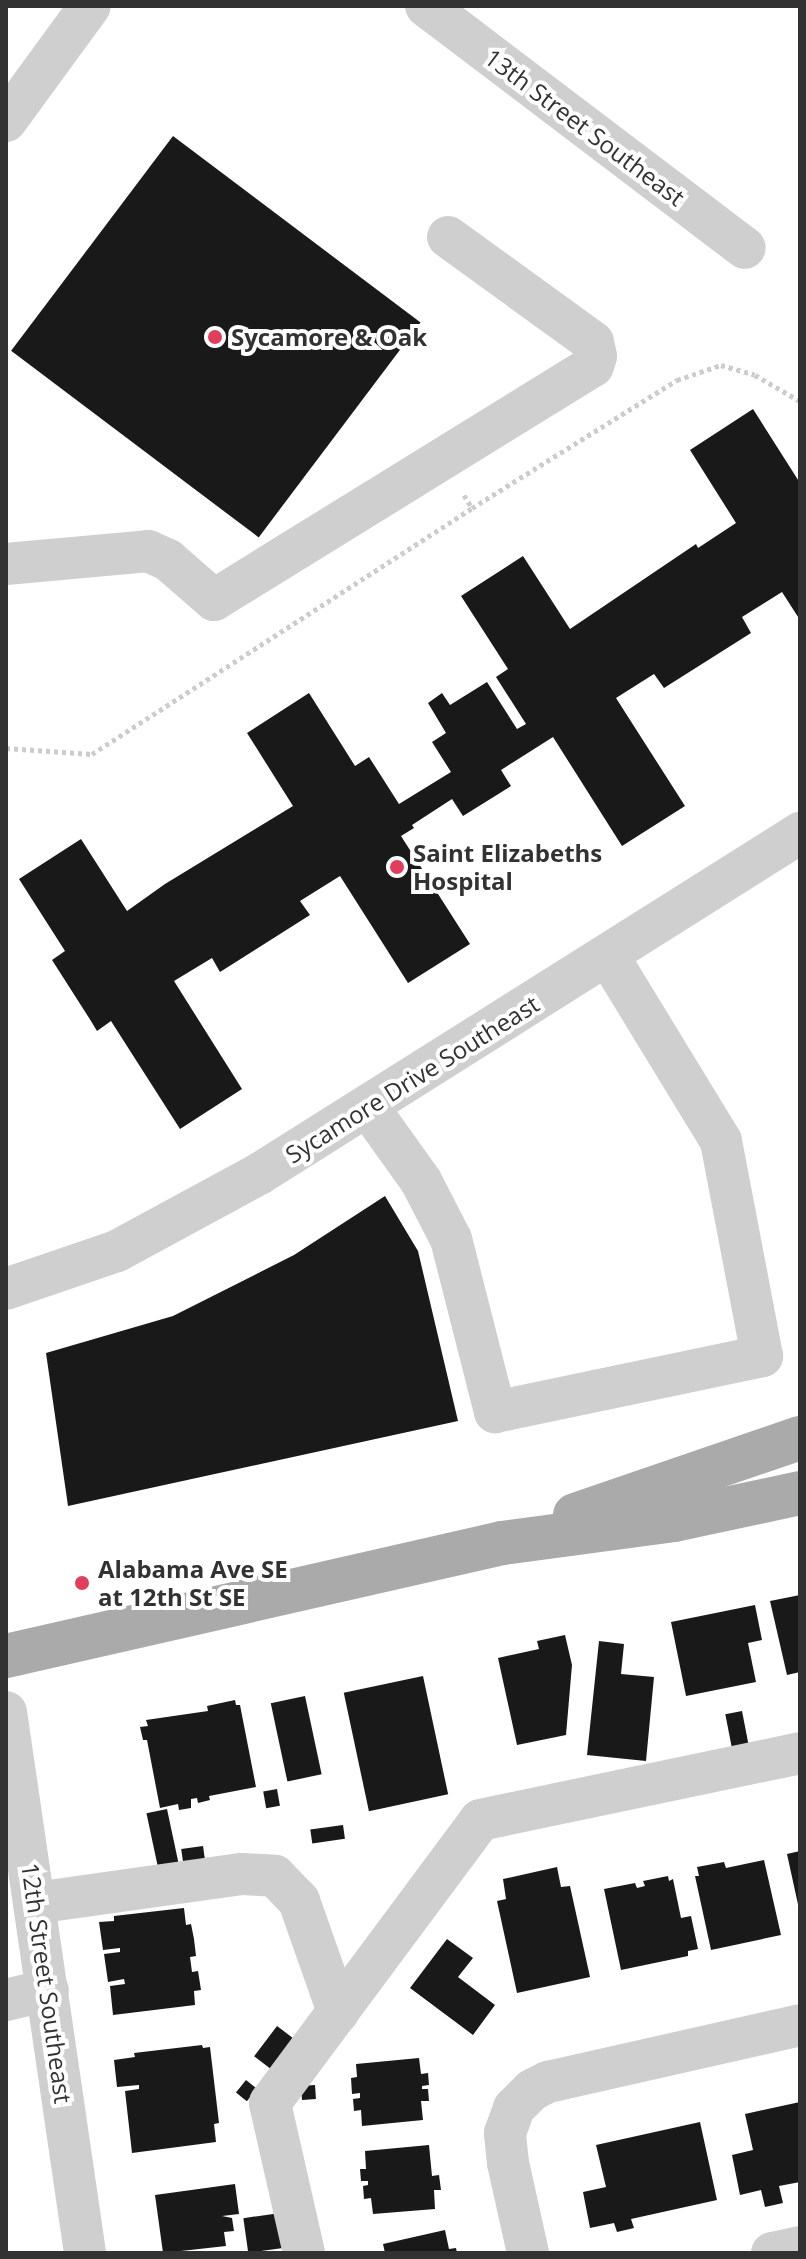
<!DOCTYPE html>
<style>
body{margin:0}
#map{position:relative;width:806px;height:2259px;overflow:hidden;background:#fff;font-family:"Open Sans",sans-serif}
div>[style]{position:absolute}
.building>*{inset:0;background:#191919;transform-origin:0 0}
.path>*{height:5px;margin-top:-2.5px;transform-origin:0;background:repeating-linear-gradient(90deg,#ccc 0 4px,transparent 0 8px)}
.minor>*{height:42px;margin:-21px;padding:0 21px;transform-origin:21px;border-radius:21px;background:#cfcfcf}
.major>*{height:44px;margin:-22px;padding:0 22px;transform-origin:22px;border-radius:22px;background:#aaa}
.dots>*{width:22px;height:22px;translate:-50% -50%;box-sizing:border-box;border:4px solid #fff;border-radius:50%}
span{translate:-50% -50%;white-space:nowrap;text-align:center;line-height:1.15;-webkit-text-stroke:8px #fff;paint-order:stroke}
.street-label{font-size:24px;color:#323232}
.poi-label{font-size:24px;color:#323232;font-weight:700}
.left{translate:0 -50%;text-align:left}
.frame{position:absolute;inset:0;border:8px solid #323232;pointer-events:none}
</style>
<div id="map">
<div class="building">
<div style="left:173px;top:136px;width:310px;height:269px;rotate:37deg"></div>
<div style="clip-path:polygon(753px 409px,800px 483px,800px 620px,782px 592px,742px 617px,751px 633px,664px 688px,654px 674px,616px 698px,685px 806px,622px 846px,553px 737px,501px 770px,511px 786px,463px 816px,452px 799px,412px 825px,414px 828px,401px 836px,470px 944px,408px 983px,340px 876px,300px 901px,310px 915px,220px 972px,212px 958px,174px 981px,242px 1089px,180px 1129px,111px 1021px,97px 1031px,91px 1021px,52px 960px,65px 951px,19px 879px,81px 839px,127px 911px,165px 884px,293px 806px,247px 733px,309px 693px,355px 766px,369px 757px,399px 804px,451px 772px,432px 742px,446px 733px,428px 703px,442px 693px,450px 705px,487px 682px,517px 729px,526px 724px,496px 677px,508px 669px,461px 596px,523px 556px,570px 629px,696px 544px,698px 548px,736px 523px,690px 450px)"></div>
<div style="clip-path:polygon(385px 1196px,418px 1251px,458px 1421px,68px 1506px,46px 1353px,173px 1316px,294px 1255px)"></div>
<div style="clip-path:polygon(800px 1595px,800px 1672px,787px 1675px,770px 1601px)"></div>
<div style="clip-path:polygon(755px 1605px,762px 1640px,748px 1643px,756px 1682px,686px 1696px,671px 1622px)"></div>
<div style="clip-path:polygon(565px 1635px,572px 1665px,566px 1735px,517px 1745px,498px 1658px,539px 1649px,537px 1641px)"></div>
<div style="clip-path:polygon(599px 1641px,624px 1644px,621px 1674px,654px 1677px,646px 1761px,587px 1755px)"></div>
<div style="left:423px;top:1676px;width:121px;height:81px;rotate:78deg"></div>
<div style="left:305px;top:1696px;width:80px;height:35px;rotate:78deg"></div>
<div style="clip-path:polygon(235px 1700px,236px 1705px,240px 1705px,256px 1787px,209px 1796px,210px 1800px,198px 1803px,197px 1798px,191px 1799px,191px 1808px,179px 1810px,178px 1804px,160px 1808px,147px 1740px,143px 1740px,140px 1727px,148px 1726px,146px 1720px,208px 1711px,207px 1706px)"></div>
<div style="left:742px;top:1711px;width:37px;height:17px;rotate:79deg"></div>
<div style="left:277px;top:1789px;width:17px;height:14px;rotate:80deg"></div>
<div style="left:167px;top:1809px;width:57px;height:21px;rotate:78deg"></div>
<div style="left:343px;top:1825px;width:14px;height:33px;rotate:82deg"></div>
<div style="left:203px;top:1846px;width:21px;height:22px;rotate:82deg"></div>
<div style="clip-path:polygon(800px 1851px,800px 1908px,799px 1909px,787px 1854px)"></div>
<div style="clip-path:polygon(764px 1860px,781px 1935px,711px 1950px,695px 1876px,699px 1876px,697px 1867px,724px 1862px,726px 1868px)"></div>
<div style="clip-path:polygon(557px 1867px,561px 1887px,570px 1886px,590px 1977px,517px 1993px,497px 1901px,506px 1899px,503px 1879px)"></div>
<div style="clip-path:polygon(668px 1876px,669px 1881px,673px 1879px,681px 1918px,691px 1916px,698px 1949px,688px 1951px,688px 1956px,621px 1970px,604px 1889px,635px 1883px,637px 1888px,645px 1886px,643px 1881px)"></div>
<div style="clip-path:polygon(184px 1908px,186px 1925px,191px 1924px,194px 1939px,196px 1956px,190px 1957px,192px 1972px,198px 1971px,201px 1990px,194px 1991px,195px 2005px,113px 2015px,110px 1986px,125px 1984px,124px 1979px,108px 1982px,104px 1954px,120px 1952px,120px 1948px,103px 1950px,99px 1922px,114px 1921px,114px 1916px)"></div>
<div style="clip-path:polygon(447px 1939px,473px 1958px,458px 1977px,495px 2005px,473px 2035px,410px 1988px)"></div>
<div style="left:277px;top:2026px;width:21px;height:38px;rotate:37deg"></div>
<div style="clip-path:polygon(202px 2045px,203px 2048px,210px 2047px,219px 2123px,214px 2124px,216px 2142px,132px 2153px,125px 2091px,139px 2089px,139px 2085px,117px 2087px,114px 2060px,135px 2057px,134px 2053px)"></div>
<div style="clip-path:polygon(419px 2058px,421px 2074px,428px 2073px,429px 2085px,422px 2086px,422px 2089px,428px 2089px,429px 2101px,421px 2101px,423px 2120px,362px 2126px,361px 2110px,354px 2111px,353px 2099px,360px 2098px,360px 2093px,352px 2094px,351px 2078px,357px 2077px,356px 2064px)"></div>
<div style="left:246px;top:2080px;width:14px;height:16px;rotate:39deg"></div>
<div style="left:315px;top:2085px;width:14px;height:14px;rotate:86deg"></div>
<div style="clip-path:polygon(800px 2102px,800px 2182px,779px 2186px,783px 2203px,765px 2207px,761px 2190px,740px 2195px,732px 2155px,753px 2150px,745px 2114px)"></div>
<div style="clip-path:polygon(700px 2122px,717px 2200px,631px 2219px,634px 2228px,617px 2232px,614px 2223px,590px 2228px,583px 2192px,606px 2187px,596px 2145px)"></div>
<div style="clip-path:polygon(429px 2145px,432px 2176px,439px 2175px,441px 2190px,434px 2190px,435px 2209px,373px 2214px,371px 2198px,364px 2199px,363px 2186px,368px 2185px,368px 2181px,361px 2181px,360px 2169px,366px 2169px,365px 2151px)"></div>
<div style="clip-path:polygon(235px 2184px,239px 2214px,222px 2216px,232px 2218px,234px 2231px,224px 2232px,226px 2246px,163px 2253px,155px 2195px)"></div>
<div style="left:280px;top:2213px;width:35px;height:37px;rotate:82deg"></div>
<div style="clip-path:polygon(445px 2230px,449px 2249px,456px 2248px,457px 2253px,385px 2253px,383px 2244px)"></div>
</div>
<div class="path">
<div style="left:464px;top:495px;width:15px;rotate:58deg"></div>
<div style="left:472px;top:508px;width:242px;rotate:-32deg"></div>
<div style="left:677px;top:380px;width:46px;rotate:-18.8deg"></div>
<div style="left:721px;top:365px;width:35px;rotate:16deg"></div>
<div style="left:755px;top:375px;width:52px;rotate:30deg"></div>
<div style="left:6px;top:748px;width:86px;rotate:4deg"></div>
<div style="left:92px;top:754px;width:453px;rotate:-32.9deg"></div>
</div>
<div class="minor">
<div style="left:426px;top:6px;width:400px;rotate:37.2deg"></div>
<div style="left:6px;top:121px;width:142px;rotate:-53.9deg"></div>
<div style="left:6px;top:564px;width:143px;rotate:-5.2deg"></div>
<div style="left:148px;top:551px;width:22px;rotate:24deg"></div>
<div style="left:168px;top:560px;width:61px;rotate:41deg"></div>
<div style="left:214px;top:600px;width:445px;rotate:-31.7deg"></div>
<div style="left:593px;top:366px;width:10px;rotate:-73deg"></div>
<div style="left:596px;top:356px;width:14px;rotate:-102deg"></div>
<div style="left:593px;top:342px;width:179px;rotate:-144.1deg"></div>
<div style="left:368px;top:1107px;width:91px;rotate:54.4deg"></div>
<div style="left:421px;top:1181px;width:65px;rotate:62.7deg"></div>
<div style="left:451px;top:1239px;width:179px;rotate:75.7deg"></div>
<div style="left:495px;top:1412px;width:273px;rotate:-11.8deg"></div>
<div style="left:762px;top:1356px;width:219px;rotate:-100.8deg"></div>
<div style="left:721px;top:1141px;width:217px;rotate:-121.4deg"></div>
<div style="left:6px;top:1289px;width:117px;rotate:-18.9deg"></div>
<div style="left:117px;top:1251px;width:162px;rotate:-28.5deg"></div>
<div style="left:259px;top:1174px;width:640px;rotate:-32.22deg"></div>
<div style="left:6px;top:1712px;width:547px;rotate:81.69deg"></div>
<div style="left:35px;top:1903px;width:209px;rotate:-8deg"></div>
<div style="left:242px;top:1874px;width:33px;rotate:3deg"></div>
<div style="left:275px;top:1876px;width:35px;rotate:46deg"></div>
<div style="left:299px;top:1901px;width:118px;rotate:70.6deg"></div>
<div style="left:6px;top:2000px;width:43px;rotate:-13.4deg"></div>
<div style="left:304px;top:2253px;width:154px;rotate:-102.8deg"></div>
<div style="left:270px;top:2103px;width:352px;rotate:-53.4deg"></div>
<div style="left:480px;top:1820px;width:327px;rotate:-11.8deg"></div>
<div style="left:528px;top:2253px;width:92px;rotate:-102.5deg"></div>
<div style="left:508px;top:2163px;width:30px;rotate:-96deg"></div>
<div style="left:505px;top:2133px;width:27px;rotate:-70deg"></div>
<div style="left:514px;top:2108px;width:25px;rotate:-45deg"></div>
<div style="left:532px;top:2090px;width:18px;rotate:-27deg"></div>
<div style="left:548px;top:2082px;width:258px;rotate:-12.7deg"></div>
<div style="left:772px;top:2253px;width:29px;rotate:-12deg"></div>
</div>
<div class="major">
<div style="left:575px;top:1515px;width:238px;rotate:-18.9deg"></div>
<div style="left:6px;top:1656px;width:509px;rotate:-12.83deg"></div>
<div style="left:502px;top:1543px;width:174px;rotate:-7.6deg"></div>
<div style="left:674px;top:1520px;width:129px;rotate:-12.1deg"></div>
</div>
<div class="dots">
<div style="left:215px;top:337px;background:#df3e5c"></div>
<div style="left:397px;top:867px;background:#df3e5c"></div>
<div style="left:82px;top:1583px;background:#df3e5c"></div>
</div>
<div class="street-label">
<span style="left:585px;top:127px;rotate:37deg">13th Street Southeast</span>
<span style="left:412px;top:1079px;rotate:-32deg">Sycamore Drive Southeast</span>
<span style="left:47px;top:1983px;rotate:82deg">12th Street Southeast</span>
</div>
<div class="poi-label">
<span class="left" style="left:231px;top:337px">Sycamore &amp; Oak</span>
<span class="left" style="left:413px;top:867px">Saint Elizabeths<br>Hospital</span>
<span class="left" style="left:98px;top:1583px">Alabama Ave SE<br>at 12th St SE</span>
</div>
<div class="frame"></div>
</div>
